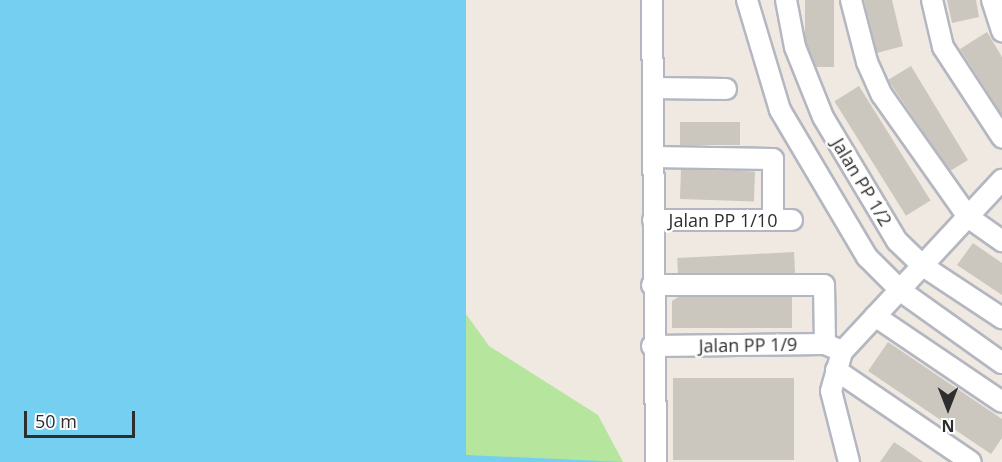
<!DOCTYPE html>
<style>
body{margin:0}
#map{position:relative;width:1002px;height:462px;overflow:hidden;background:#efe9e1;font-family:"Open Sans",sans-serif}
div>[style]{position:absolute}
.green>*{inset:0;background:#b6e59e}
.water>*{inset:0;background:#75cff0}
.building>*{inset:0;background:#cbc7bf;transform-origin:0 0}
.roads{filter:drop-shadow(2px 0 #b4b7c1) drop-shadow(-2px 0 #b4b7c1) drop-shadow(0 2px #b4b7c1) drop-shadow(0 -2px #b4b7c1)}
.minor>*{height:20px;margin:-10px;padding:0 10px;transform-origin:10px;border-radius:10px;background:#fff}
span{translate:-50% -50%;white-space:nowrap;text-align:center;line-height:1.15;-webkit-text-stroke:5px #fff;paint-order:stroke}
.street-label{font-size:18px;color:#2e2e2e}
.north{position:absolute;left:918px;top:378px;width:60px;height:60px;-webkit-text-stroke:4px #fff;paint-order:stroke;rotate:180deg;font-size:16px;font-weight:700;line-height:24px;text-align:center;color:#2e2e2e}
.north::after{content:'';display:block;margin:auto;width:21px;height:27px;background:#2e2e2e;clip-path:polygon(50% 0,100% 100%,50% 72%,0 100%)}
.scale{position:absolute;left:24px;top:411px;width:111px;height:27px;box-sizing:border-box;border:3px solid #2e2e2e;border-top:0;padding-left:8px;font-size:18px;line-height:21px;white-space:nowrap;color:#2e2e2e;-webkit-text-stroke:4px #fff;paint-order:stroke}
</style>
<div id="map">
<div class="green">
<div style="clip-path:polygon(466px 23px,466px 314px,489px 346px,598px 415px,623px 462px,243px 462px)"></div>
</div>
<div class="water">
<div style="clip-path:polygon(0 0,466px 0,466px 455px,623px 462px,0 462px)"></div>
</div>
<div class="building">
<div style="left:805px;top:0;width:29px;height:67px"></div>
<div style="clip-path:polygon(864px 0,892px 0,903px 46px,877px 53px)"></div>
<div style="clip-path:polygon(947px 0,976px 0,979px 17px,952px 23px)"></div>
<div style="clip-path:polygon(987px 32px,1002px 57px,1002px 115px,960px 49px)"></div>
<div style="clip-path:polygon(911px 66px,968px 160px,950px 171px,888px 80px)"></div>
<div style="left:859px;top:86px;width:135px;height:29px;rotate:58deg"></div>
<div style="left:680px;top:122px;width:60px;height:23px"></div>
<div style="left:681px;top:169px;width:74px;height:30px;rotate:2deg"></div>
<div style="clip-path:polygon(973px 243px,1002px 263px,1002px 295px,957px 265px)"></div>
<div style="left:794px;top:252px;width:21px;height:117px;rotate:87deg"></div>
<div style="clip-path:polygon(678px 297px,792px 297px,792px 328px,672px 328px,672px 301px)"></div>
<div style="clip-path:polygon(888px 342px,1002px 419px,1002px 438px,991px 454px,868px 371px)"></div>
<div style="left:673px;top:378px;width:121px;height:82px"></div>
<div style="clip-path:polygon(894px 442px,906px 450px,923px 462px,880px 462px)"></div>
</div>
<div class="roads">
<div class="minor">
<div style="left:652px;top:0;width:462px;rotate:89.5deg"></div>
<div style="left:747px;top:0;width:115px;rotate:73.3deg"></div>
<div style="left:780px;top:110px;width:171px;rotate:59.4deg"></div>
<div style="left:867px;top:257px;width:48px;rotate:45deg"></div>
<div style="left:901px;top:291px;width:124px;rotate:35.5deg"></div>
<div style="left:786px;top:0;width:48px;rotate:79.2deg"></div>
<div style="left:795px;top:47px;width:75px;rotate:68.2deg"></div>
<div style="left:823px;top:117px;width:144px;rotate:59.2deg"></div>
<div style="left:897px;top:241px;width:36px;rotate:44deg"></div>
<div style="left:923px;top:266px;width:95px;rotate:33.4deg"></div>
<div style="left:851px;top:0;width:64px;rotate:75.5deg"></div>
<div style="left:867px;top:62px;width:36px;rotate:66deg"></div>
<div style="left:882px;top:95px;width:149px;rotate:54.8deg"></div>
<div style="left:968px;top:217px;width:42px;rotate:35.2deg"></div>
<div style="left:932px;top:0;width:48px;rotate:76.8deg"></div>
<div style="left:943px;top:47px;width:108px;rotate:56.8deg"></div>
<div style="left:992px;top:0;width:33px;rotate:72deg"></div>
<div style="left:653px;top:88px;width:73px;rotate:0.8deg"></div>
<div style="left:653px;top:157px;width:120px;rotate:1deg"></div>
<div style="left:773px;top:159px;width:61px;rotate:90deg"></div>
<div style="left:653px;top:220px;width:139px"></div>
<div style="left:652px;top:285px;width:172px"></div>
<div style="left:824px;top:285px;width:59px;rotate:89deg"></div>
<div style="left:875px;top:316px;width:153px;rotate:34.1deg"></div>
<div style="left:652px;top:346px;width:173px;rotate:-0.7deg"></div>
<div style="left:825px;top:344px;width:13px;rotate:23deg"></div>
<div style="left:836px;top:370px;width:163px;rotate:34.3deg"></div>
<div style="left:849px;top:462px;width:73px;rotate:-104.2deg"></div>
<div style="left:831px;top:391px;width:41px;rotate:-74.2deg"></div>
<div style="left:842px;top:352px;width:235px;rotate:-47.1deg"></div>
</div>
</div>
<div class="street-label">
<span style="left:862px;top:182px;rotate:59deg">Jalan PP 1/2</span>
<span style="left:723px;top:220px">Jalan PP 1/10</span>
<span style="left:748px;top:345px;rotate:-1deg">Jalan PP 1/9</span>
</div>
<div class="north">N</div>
<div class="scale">50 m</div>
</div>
